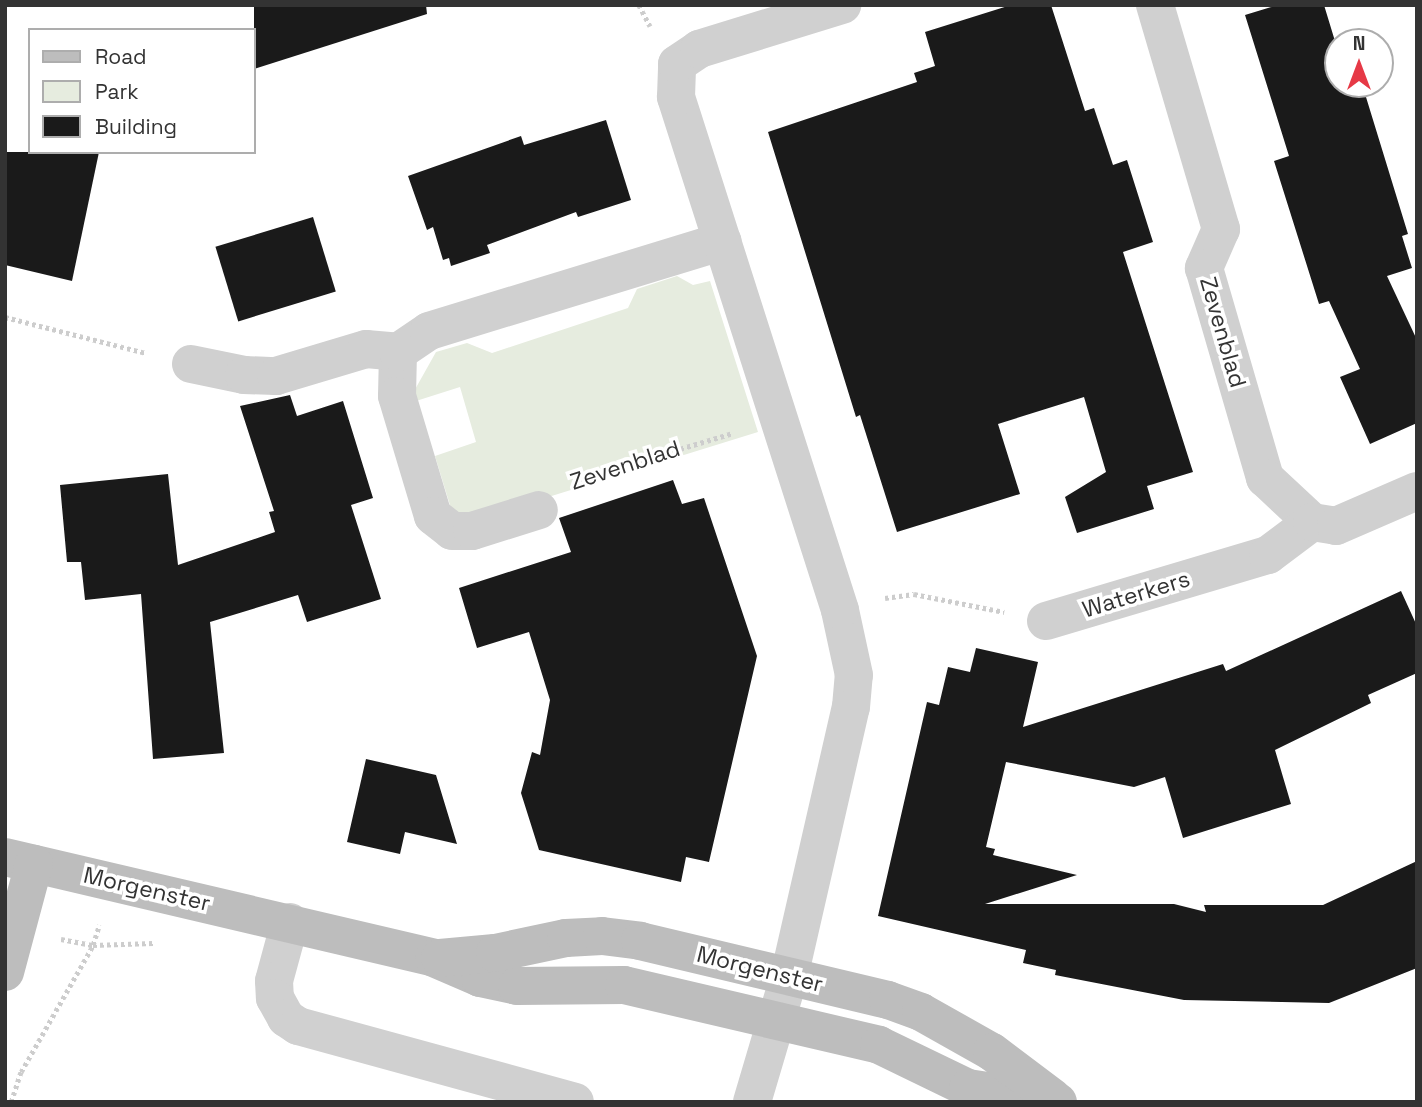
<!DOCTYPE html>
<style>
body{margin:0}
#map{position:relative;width:1422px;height:1107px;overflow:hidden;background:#fff;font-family:"Space Grotesk",sans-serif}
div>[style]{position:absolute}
.green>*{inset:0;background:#e6ecdf}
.building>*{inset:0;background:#1a1a1a;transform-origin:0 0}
.path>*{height:4.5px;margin-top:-2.25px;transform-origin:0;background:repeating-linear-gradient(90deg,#cdcdcd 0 3.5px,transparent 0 7px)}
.street>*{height:38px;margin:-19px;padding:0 19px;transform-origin:19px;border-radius:19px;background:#d0d0d0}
.secondary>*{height:38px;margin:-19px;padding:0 19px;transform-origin:19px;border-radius:19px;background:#bdbdbd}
span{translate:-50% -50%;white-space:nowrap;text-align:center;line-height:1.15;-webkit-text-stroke:7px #fff;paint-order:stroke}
.street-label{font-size:23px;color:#333}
.frame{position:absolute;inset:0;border:7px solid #333;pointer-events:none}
.legend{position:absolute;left:28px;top:28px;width:228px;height:126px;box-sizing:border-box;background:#fff;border:2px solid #adadad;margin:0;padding:9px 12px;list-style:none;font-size:21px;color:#333}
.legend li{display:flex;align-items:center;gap:14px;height:35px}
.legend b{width:35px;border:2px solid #adadad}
.north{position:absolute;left:1324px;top:28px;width:70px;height:70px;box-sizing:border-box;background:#fff;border:2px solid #adadad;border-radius:50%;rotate:0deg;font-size:19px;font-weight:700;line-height:28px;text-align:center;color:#333}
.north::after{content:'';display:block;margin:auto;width:24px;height:32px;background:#e63946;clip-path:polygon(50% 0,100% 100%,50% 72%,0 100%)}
</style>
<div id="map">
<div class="green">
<div style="clip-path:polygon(677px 276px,693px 285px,710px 281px,758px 432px,464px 523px,453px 515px,435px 456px,476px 442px,460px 387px,416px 401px,413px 393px,436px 352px,467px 343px,492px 353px,628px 308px,637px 289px)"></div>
</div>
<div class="building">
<div style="clip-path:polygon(254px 5px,426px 5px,427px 14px,254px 69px)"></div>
<div style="clip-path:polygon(1011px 5px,1051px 5px,1085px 111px,1094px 108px,1113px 165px,1127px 160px,1153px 242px,1123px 252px,1193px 472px,1147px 486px,1154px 509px,1077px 533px,1065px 497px,1106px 472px,1084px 397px,998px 424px,1020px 494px,897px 532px,860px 415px,856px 417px,768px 132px,917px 82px,914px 73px,935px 66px,925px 32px)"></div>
<div style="clip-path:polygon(1278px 5px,1324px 5px,1338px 51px,1338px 84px,1362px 84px,1408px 234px,1402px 236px,1412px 268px,1387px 276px,1417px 340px,1417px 423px,1370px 444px,1340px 377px,1360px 369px,1329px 301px,1319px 304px,1274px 161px,1289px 156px,1245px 15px)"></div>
<div style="clip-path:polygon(606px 120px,631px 200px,578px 217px,576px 212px,487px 245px,490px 253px,451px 266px,449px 258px,443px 260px,433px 227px,427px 230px,408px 176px,521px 136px,524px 145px)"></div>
<div style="clip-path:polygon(5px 152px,99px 152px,72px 281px,5px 265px)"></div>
<div style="left:313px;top:217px;width:78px;height:102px;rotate:73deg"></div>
<div style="clip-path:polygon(290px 395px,297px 416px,343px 401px,373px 498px,351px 505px,381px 599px,307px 622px,298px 595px,210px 622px,224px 753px,153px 759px,141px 594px,85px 600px,81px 562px,67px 562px,60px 485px,168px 474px,178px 565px,275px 532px,269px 512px,274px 511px,240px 406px)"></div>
<div style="clip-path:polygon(673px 480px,682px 504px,704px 498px,757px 656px,709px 862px,686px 857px,681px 882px,539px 850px,521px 793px,532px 752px,540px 755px,550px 700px,529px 632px,477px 648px,459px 588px,571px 552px,559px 518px)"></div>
<div style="clip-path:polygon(1401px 591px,1417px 626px,1417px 673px,1368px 695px,1371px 703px,1275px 750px,1291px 804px,1183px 838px,1165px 777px,1134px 787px,1006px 762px,986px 847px,995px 849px,993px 855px,1077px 875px,985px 904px,1174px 904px,1206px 912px,1204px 905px,1323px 905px,1417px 861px,1417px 968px,1329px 1003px,1184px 1000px,1055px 975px,1056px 970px,1023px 963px,1026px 950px,878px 916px,927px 702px,939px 705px,948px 667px,970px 672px,976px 648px,1038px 662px,1023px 727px,1223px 664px,1226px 671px)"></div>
<div style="clip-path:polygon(366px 759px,436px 775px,457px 844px,405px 832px,400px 854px,347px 842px)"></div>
</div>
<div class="path">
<div style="left:639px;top:5px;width:24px;rotate:62deg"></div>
<div style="left:5px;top:317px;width:146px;rotate:14.3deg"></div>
<div style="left:573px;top:481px;width:167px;rotate:-16.7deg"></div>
<div style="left:885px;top:598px;width:29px;rotate:-8deg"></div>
<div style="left:914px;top:594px;width:92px;rotate:11.3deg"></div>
<div style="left:61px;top:939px;width:33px;rotate:11deg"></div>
<div style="left:93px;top:945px;width:60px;rotate:-1.9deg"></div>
<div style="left:11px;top:1102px;width:32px;rotate:-72deg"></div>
<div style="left:21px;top:1072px;width:146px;rotate:-60.4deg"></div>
<div style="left:93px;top:945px;width:21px;rotate:-73deg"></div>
</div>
<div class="street">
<div style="left:1155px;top:5px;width:234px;rotate:73.6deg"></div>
<div style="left:1221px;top:229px;width:43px;rotate:113.6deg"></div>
<div style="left:1204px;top:268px;width:219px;rotate:73.8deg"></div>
<div style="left:1265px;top:478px;width:64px;rotate:43.1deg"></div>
<div style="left:398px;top:352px;width:44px;rotate:91.3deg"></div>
<div style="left:397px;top:396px;width:125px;rotate:73.3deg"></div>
<div style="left:433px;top:516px;width:24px;rotate:38deg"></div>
<div style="left:452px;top:531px;width:20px"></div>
<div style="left:472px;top:531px;width:70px;rotate:-17.4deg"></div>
<div style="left:191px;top:364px;width:54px;rotate:11.7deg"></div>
<div style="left:244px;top:375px;width:32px;rotate:2deg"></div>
<div style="left:276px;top:376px;width:94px;rotate:-16.7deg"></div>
<div style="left:366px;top:349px;width:32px;rotate:5deg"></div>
<div style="left:398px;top:352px;width:37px;rotate:-34deg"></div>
<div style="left:429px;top:331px;width:307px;rotate:-17deg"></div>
<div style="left:1046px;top:621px;width:232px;rotate:-16.6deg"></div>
<div style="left:1268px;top:555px;width:55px;rotate:-36.9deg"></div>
<div style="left:1312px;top:522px;width:24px;rotate:9deg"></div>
<div style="left:1336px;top:526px;width:88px;rotate:-23.4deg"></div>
<div style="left:290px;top:922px;width:61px;rotate:105.2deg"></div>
<div style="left:274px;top:981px;width:17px;rotate:87deg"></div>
<div style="left:275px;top:998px;width:23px;rotate:61deg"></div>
<div style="left:286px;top:1018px;width:14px;rotate:34deg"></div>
<div style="left:298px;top:1026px;width:287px;rotate:15.3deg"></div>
<div style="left:752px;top:1102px;width:130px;rotate:-73.5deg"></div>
<div style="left:789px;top:977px;width:277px;rotate:-77.1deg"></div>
<div style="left:851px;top:707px;width:32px;rotate:-85deg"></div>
<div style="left:854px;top:675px;width:66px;rotate:-102.2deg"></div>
<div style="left:840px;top:610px;width:539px;rotate:-107.73deg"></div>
<div style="left:676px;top:97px;width:33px;rotate:-88deg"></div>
<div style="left:677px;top:64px;width:27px;rotate:-34deg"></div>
<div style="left:699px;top:49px;width:150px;rotate:-17.1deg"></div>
</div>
<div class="secondary">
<div style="left:5px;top:857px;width:441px;rotate:13.2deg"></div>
<div style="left:434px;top:958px;width:50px;rotate:23.5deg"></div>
<div style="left:480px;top:978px;width:38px;rotate:12deg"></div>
<div style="left:517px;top:986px;width:107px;rotate:-0.5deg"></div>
<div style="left:624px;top:985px;width:262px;rotate:13.2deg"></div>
<div style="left:879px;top:1045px;width:99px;rotate:25.8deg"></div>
<div style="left:968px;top:1088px;width:91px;rotate:8.8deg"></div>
<div style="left:440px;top:958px;width:55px;rotate:-5.2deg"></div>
<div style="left:495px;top:953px;width:73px;rotate:-11.9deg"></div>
<div style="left:566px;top:938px;width:36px;rotate:-3deg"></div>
<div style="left:602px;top:936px;width:38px;rotate:7deg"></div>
<div style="left:640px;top:941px;width:255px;rotate:13.4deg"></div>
<div style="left:888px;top:1000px;width:35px;rotate:20deg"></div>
<div style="left:921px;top:1012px;width:81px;rotate:29.4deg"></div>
<div style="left:992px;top:1052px;width:76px;rotate:37deg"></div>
<div style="left:5px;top:972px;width:112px;rotate:-75deg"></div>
</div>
<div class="street-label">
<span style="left:1223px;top:332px;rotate:74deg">Zevenblad</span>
<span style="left:625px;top:465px;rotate:-18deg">Zevenblad</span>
<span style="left:1136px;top:594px;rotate:-17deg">Waterkers</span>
<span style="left:147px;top:889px;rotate:13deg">Morgenster</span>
<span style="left:760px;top:969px;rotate:14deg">Morgenster</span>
</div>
<div class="frame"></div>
<ul class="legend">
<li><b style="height:9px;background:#bdbdbd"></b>Road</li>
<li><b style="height:19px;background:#e6ecdf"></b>Park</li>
<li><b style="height:19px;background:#1a1a1a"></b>Building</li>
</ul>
<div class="north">N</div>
</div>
